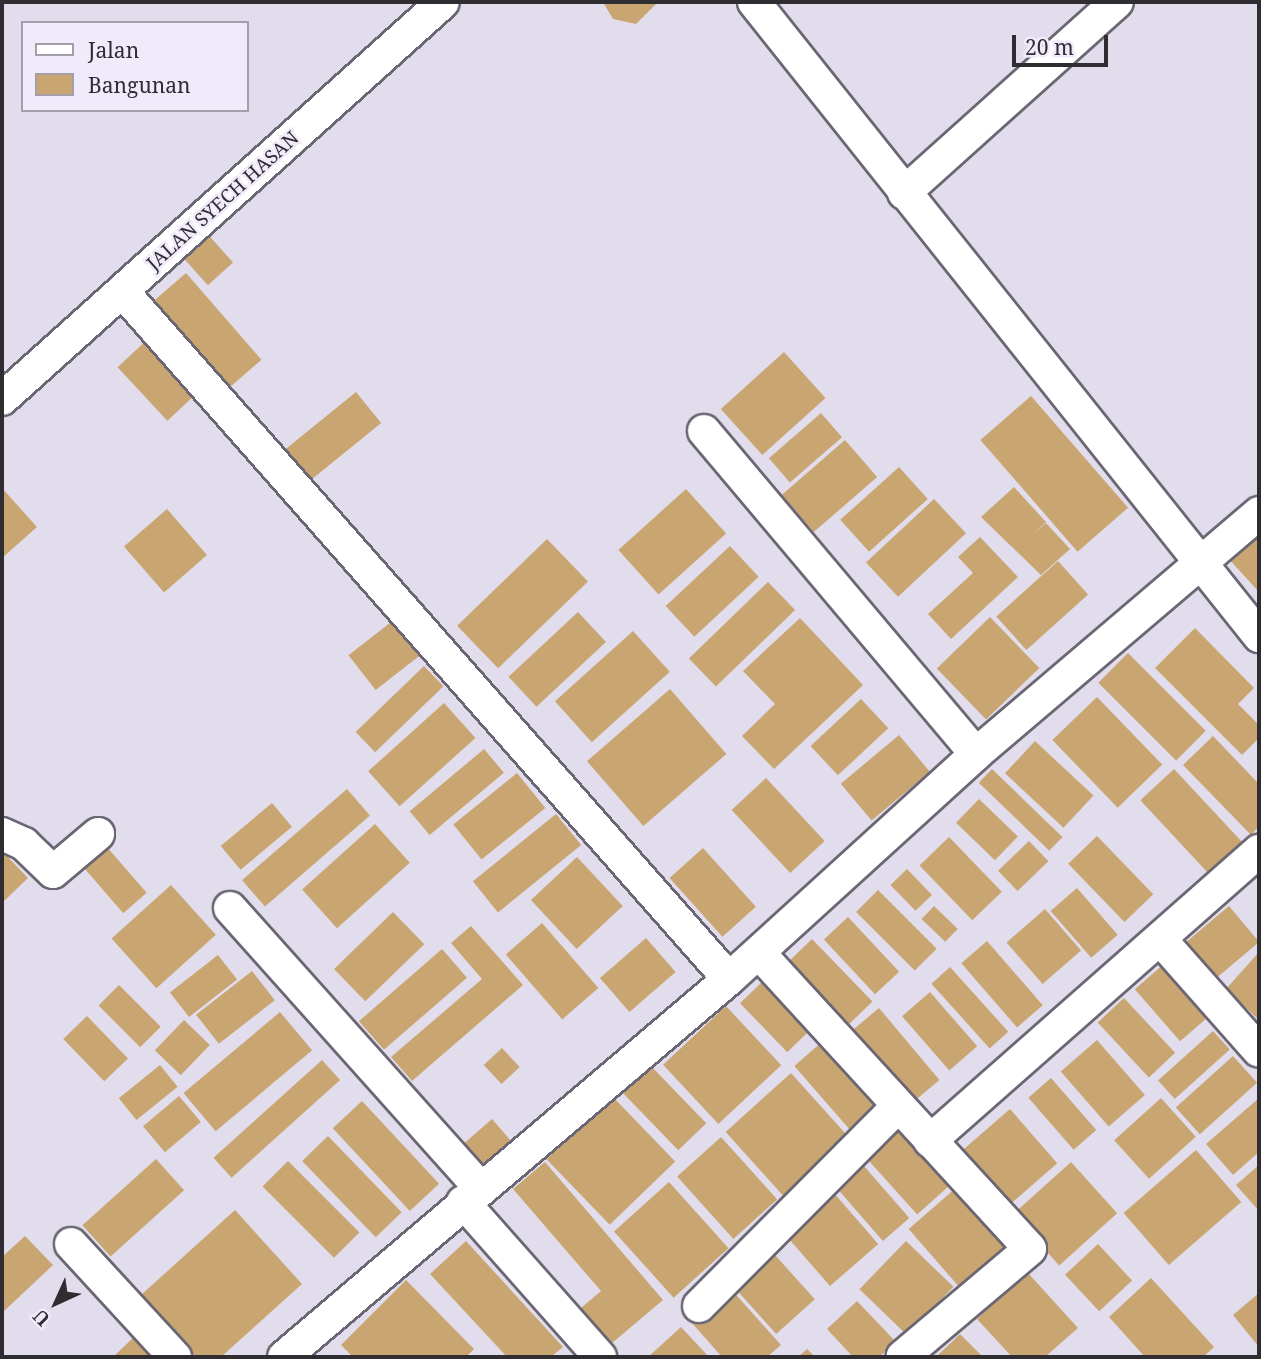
<!DOCTYPE html>
<style>
body{margin:0}
#map{position:relative;width:1261px;height:1359px;overflow:hidden;background:#e2ddec;font-family:"Noto Serif",serif}
div>[style]{position:absolute}
.building>*{inset:0;background:#c9a671;transform-origin:0 0}
.roads{filter:drop-shadow(2px 0 #6b6673) drop-shadow(-2px 0 #6b6673) drop-shadow(0 2px #6b6673) drop-shadow(0 -2px #6b6673)}
.minor>*{height:32px;margin:-16px;padding:0 16px;transform-origin:16px;border-radius:16px;background:#fff}
span{translate:-50% -50%;white-space:nowrap;text-align:center;line-height:1.15;-webkit-text-stroke:5px #f0eafa;paint-order:stroke}
.street-label{font-size:19px;color:#2f2d32}
.frame{position:absolute;inset:0;border:4px solid #2f2d32;pointer-events:none}
.legend{position:absolute;left:21px;top:21px;width:228px;height:91px;box-sizing:border-box;background:#f0eafa;border:2px solid #a39eaa;margin:0;padding:9px 12px;list-style:none;font-size:21px;color:#2f2d32}
.legend li{display:flex;align-items:center;gap:14px;height:35px}
.legend b{width:35px;border:2px solid #a39eaa}
.north{position:absolute;left:21px;top:1268px;width:70px;height:70px;-webkit-text-stroke:5px #f0eafa;paint-order:stroke;rotate:225deg;font-size:19px;font-weight:700;line-height:28px;text-align:center;color:#2f2d32}
.north::after{content:'';display:block;margin:auto;width:24px;height:32px;background:#2f2d32;clip-path:polygon(50% 0,100% 100%,50% 72%,0 100%)}
.scale{position:absolute;left:1012px;top:35px;width:96px;height:32px;box-sizing:border-box;border:4px solid #2f2d32;border-top:0;padding-left:9px;font-size:21px;line-height:24px;white-space:nowrap;color:#2f2d32;-webkit-text-stroke:5px #f0eafa;paint-order:stroke}
</style>
<div id="map">
<div class="building">
<div style="clip-path:polygon(603px 2px,658px 2px,636px 24px,613px 19px)"></div>
<div style="left:203px;top:229px;width:45px;height:34px;rotate:48deg"></div>
<div style="left:186px;top:273px;width:115px;height:45px;rotate:49deg"></div>
<div style="left:149px;top:338px;width:73px;height:43px;rotate:47deg"></div>
<div style="left:784px;top:352px;width:62px;height:85px;rotate:48deg"></div>
<div style="left:356px;top:392px;width:40px;height:94px;rotate:51deg"></div>
<div style="left:1031px;top:396px;width:148px;height:67px;rotate:49deg"></div>
<div style="left:821px;top:413px;width:32px;height:69px;rotate:49deg"></div>
<div style="left:845px;top:440px;width:49px;height:84px;rotate:49deg"></div>
<div style="left:899px;top:467px;width:43px;height:79px;rotate:48deg"></div>
<div style="clip-path:polygon(1014px 487px,1046px 522px,1033px 534px,1046px 523px,1070px 549px,1041px 575px,981px 517px)"></div>
<div style="clip-path:polygon(2px 488px,37px 527px,2px 558px)"></div>
<div style="left:686px;top:489px;width:60px;height:91px;rotate:48deg"></div>
<div style="left:934px;top:499px;width:47px;height:93px;rotate:47deg"></div>
<div style="left:167px;top:509px;width:61px;height:57px;rotate:49deg"></div>
<div style="clip-path:polygon(1259px 527px,1259px 592px,1227px 557px)"></div>
<div style="clip-path:polygon(980px 537px,1018px 577px,951px 639px,928px 614px,973px 573px,958px 557px)"></div>
<div style="left:547px;top:539px;width:59px;height:125px;rotate:46deg"></div>
<div style="left:730px;top:546px;width:42px;height:88px;rotate:47deg"></div>
<div style="left:1058px;top:561px;width:45px;height:83px;rotate:48deg"></div>
<div style="left:768px;top:582px;width:39px;height:110px;rotate:46deg"></div>
<div style="left:578px;top:612px;width:41px;height:95px;rotate:47deg"></div>
<div style="left:990px;top:617px;width:71px;height:74px;rotate:46deg"></div>
<div style="clip-path:polygon(800px 618px,863px 685px,774px 769px,742px 736px,775px 704px,743px 671px)"></div>
<div style="left:395px;top:619px;width:44px;height:59px;rotate:52deg"></div>
<div style="clip-path:polygon(1195px 628px,1254px 688px,1238px 704px,1259px 725px,1259px 738px,1242px 755px,1155px 668px)"></div>
<div style="left:633px;top:631px;width:55px;height:105px;rotate:48deg"></div>
<div style="left:1128px;top:653px;width:110px;height:42px;rotate:45deg"></div>
<div style="left:424px;top:666px;width:28px;height:95px;rotate:46deg"></div>
<div style="left:670px;top:689px;width:86px;height:110px;rotate:49deg"></div>
<div style="left:1097px;top:697px;width:94px;height:62px;rotate:46deg"></div>
<div style="left:861px;top:699px;width:40px;height:69px;rotate:47deg"></div>
<div style="left:444px;top:703px;width:47px;height:102px;rotate:48deg"></div>
<div style="left:899px;top:735px;width:48px;height:76px;rotate:50deg"></div>
<div style="clip-path:polygon(1213px 736px,1259px 784px,1259px 826px,1251px 835px,1183px 765px)"></div>
<div style="left:1035px;top:741px;width:80px;height:44px;rotate:43deg"></div>
<div style="left:484px;top:749px;width:31px;height:97px;rotate:50deg"></div>
<div style="left:992px;top:769px;width:98px;height:19px;rotate:44deg"></div>
<div style="left:1174px;top:769px;width:103px;height:46px;rotate:47deg"></div>
<div style="left:517px;top:773px;width:45px;height:82px;rotate:51deg"></div>
<div style="left:766px;top:778px;width:86px;height:47px;rotate:47deg"></div>
<div style="left:347px;top:789px;width:35px;height:139px;rotate:49deg"></div>
<div style="left:979px;top:799px;width:54px;height:33px;rotate:44deg"></div>
<div style="left:272px;top:803px;width:31px;height:67px;rotate:50deg"></div>
<div style="left:556px;top:814px;width:40px;height:107px;rotate:51deg"></div>
<div style="left:375px;top:824px;width:52px;height:98px;rotate:48deg"></div>
<div style="left:1097px;top:836px;width:81px;height:40px;rotate:46deg"></div>
<div style="left:949px;top:837px;width:76px;height:41px;rotate:46deg"></div>
<div style="left:1029px;top:841px;width:28px;height:43px;rotate:46deg"></div>
<div style="left:106px;top:846px;width:62px;height:31px;rotate:49deg"></div>
<div style="left:703px;top:848px;width:79px;height:45px;rotate:48deg"></div>
<div style="clip-path:polygon(2px 851px,28px 878px,2px 903px)"></div>
<div style="left:577px;top:857px;width:67px;height:63px;rotate:47deg"></div>
<div style="left:907px;top:869px;width:36px;height:23px;rotate:46deg"></div>
<div style="left:171px;top:885px;width:67px;height:80px;rotate:48deg"></div>
<div style="left:1077px;top:888px;width:62px;height:35px;rotate:49deg"></div>
<div style="left:878px;top:890px;width:83px;height:31px;rotate:45deg"></div>
<div style="left:934px;top:906px;width:33px;height:18px;rotate:44deg"></div>
<div style="left:1229px;top:906px;width:47px;height:61px;rotate:50deg"></div>
<div style="left:1045px;top:909px;width:55px;height:51px;rotate:49deg"></div>
<div style="left:393px;top:912px;width:45px;height:82px;rotate:46deg"></div>
<div style="left:848px;top:917px;width:75px;height:33px;rotate:47deg"></div>
<div style="left:542px;top:923px;width:86px;height:48px;rotate:49deg"></div>
<div style="clip-path:polygon(471px 926px,523px 985px,412px 1081px,391px 1057px,482px 979px,451px 943px)"></div>
<div style="left:646px;top:938px;width:45px;height:61px;rotate:49deg"></div>
<div style="left:812px;top:939px;width:87px;height:37px;rotate:46deg"></div>
<div style="left:987px;top:941px;width:85px;height:34px;rotate:49deg"></div>
<div style="left:442px;top:949px;width:38px;height:110px;rotate:49deg"></div>
<div style="clip-path:polygon(1259px 952px,1259px 1020px,1226px 989px)"></div>
<div style="left:218px;top:955px;width:31px;height:61px;rotate:52deg"></div>
<div style="left:1165px;top:963px;width:69px;height:40px;rotate:49deg"></div>
<div style="left:950px;top:967px;width:87px;height:25px;rotate:48deg"></div>
<div style="left:252px;top:971px;width:37px;height:71px;rotate:52deg"></div>
<div style="left:763px;top:981px;width:68px;height:32px;rotate:46deg"></div>
<div style="left:119px;top:985px;width:59px;height:29px;rotate:45deg"></div>
<div style="left:930px;top:992px;width:72px;height:37px;rotate:49deg"></div>
<div style="left:1124px;top:998px;width:75px;height:36px;rotate:47deg"></div>
<div style="left:726px;top:1006px;width:81px;height:86px;rotate:47deg"></div>
<div style="left:879px;top:1008px;width:94px;height:33px;rotate:50deg"></div>
<div style="left:280px;top:1012px;width:50px;height:126px;rotate:50deg"></div>
<div style="left:87px;top:1016px;width:59px;height:33px;rotate:46deg"></div>
<div style="left:184px;top:1020px;width:36px;height:42px;rotate:44deg"></div>
<div style="left:1213px;top:1031px;width:25px;height:74px;rotate:48deg"></div>
<div style="left:1097px;top:1040px;width:73px;height:48px;rotate:49deg"></div>
<div style="left:823px;top:1041px;width:89px;height:38px;rotate:49deg"></div>
<div style="left:502px;top:1048px;width:26px;height:25px;rotate:47deg"></div>
<div style="left:1233px;top:1056px;width:36px;height:77px;rotate:48deg"></div>
<div style="left:322px;top:1060px;width:27px;height:146px;rotate:48deg"></div>
<div style="left:160px;top:1065px;width:28px;height:53px;rotate:51deg"></div>
<div style="left:650px;top:1065px;width:81px;height:39px;rotate:46deg"></div>
<div style="left:791px;top:1073px;width:86px;height:88px;rotate:48deg"></div>
<div style="left:1051px;top:1078px;width:69px;height:30px;rotate:49deg"></div>
<div style="left:179px;top:1096px;width:34px;height:47px;rotate:50deg"></div>
<div style="left:612px;top:1096px;width:91px;height:91px;rotate:46deg"></div>
<div style="left:1161px;top:1098px;width:52px;height:63px;rotate:48deg"></div>
<div style="clip-path:polygon(1259px 1098px,1259px 1152px,1233px 1175px,1206px 1144px)"></div>
<div style="left:362px;top:1101px;width:113px;height:40px;rotate:47deg"></div>
<div style="left:1010px;top:1109px;width:72px;height:68px;rotate:49deg"></div>
<div style="left:492px;top:1119px;width:29px;height:38px;rotate:49deg"></div>
<div style="left:902px;top:1126px;width:76px;height:48px;rotate:48deg"></div>
<div style="left:328px;top:1136px;width:106px;height:36px;rotate:46deg"></div>
<div style="left:721px;top:1137px;width:84px;height:59px;rotate:48deg"></div>
<div style="left:1196px;top:1150px;width:69px;height:96px;rotate:49deg"></div>
<div style="left:156px;top:1159px;width:42px;height:99px;rotate:48deg"></div>
<div style="left:288px;top:1161px;width:101px;height:36px;rotate:45deg"></div>
<div style="clip-path:polygon(545px 1162px,663px 1300px,605px 1349px,575px 1313px,601px 1291px,513px 1189px)"></div>
<div style="left:1071px;top:1162px;width:69px;height:78px;rotate:48deg"></div>
<div style="clip-path:polygon(1259px 1165px,1259px 1211px,1236px 1185px)"></div>
<div style="left:864px;top:1166px;width:69px;height:35px;rotate:49deg"></div>
<div style="left:669px;top:1182px;width:89px;height:74px;rotate:48deg"></div>
<div style="left:957px;top:1187px;width:81px;height:64px;rotate:49deg"></div>
<div style="left:833px;top:1192px;width:69px;height:64px;rotate:49deg"></div>
<div style="clip-path:polygon(235px 1210px,302px 1284px,221px 1357px,196px 1357px,141px 1295px)"></div>
<div style="clip-path:polygon(25px 1236px,53px 1265px,2px 1313px,2px 1257px)"></div>
<div style="clip-path:polygon(466px 1241px,563px 1347px,551px 1357px,507px 1357px,430px 1274px)"></div>
<div style="left:906px;top:1241px;width:66px;height:67px;rotate:44deg"></div>
<div style="left:1098px;top:1244px;width:50px;height:45px;rotate:47deg"></div>
<div style="left:766px;top:1245px;width:73px;height:52px;rotate:48deg"></div>
<div style="clip-path:polygon(1028px 1273px,1078px 1328px,1045px 1357px,1012px 1357px,977px 1319px)"></div>
<div style="clip-path:polygon(1151px 1278px,1214px 1347px,1203px 1357px,1145px 1357px,1109px 1317px)"></div>
<div style="clip-path:polygon(406px 1280px,474px 1349px,466px 1357px,353px 1357px,341px 1345px)"></div>
<div style="clip-path:polygon(730px 1288px,781px 1345px,767px 1357px,722px 1357px,691px 1322px)"></div>
<div style="clip-path:polygon(1259px 1293px,1259px 1347px,1233px 1315px)"></div>
<div style="clip-path:polygon(857px 1301px,896px 1342px,879px 1357px,853px 1357px,827px 1329px)"></div>
<div style="clip-path:polygon(681px 1327px,709px 1357px,648px 1357px)"></div>
<div style="clip-path:polygon(960px 1334px,983px 1357px,936px 1357px)"></div>
<div style="clip-path:polygon(133px 1338px,152px 1357px,113px 1357px)"></div>
<div style="clip-path:polygon(807px 1349px,815px 1357px,798px 1357px)"></div>
</div>
<div class="roads">
<div class="minor">
<div style="left:754px;top:2px;width:811px;rotate:51.46deg"></div>
<div style="left:904px;top:193px;width:286px;rotate:-41.9deg"></div>
<div style="left:122px;top:291px;width:917px;rotate:48.58deg"></div>
<div style="left:2px;top:399px;width:593px;rotate:-41.99deg"></div>
<div style="left:704px;top:431px;width:422px;rotate:49.9deg"></div>
<div style="left:2px;top:834px;width:24px;rotate:24deg"></div>
<div style="left:24px;top:844px;width:40px;rotate:44deg"></div>
<div style="left:53px;top:872px;width:59px;rotate:-40.2deg"></div>
<div style="left:230px;top:908px;width:375px;rotate:48.2deg"></div>
<div style="left:1160px;top:939px;width:149px;rotate:48.5deg"></div>
<div style="left:759px;top:953px;width:401px;rotate:47.5deg"></div>
<div style="left:1030px;top:1249px;width:167px;rotate:139.8deg"></div>
<div style="left:930px;top:1141px;width:439px;rotate:-41.4deg"></div>
<div style="left:463px;top:1202px;width:207px;rotate:48.5deg"></div>
<div style="left:71px;top:1244px;width:154px;rotate:47.4deg"></div>
<div style="left:699px;top:1306px;width:279px;rotate:-45.1deg"></div>
<div style="left:284px;top:1357px;width:584px;rotate:-40.35deg"></div>
<div style="left:729px;top:979px;width:334px;rotate:-42.3deg"></div>
<div style="left:976px;top:754px;width:372px;rotate:-40.4deg"></div>
</div>
</div>
<div class="street-label">
<span style="left:223px;top:201px;rotate:-42deg">JALAN SYECH HASAN</span>
</div>
<div class="frame"></div>
<ul class="legend">
<li><b style="height:9px;background:#fff"></b>Jalan</li>
<li><b style="height:19px;background:#c9a671"></b>Bangunan</li>
</ul>
<div class="north">U</div>
<div class="scale">20 m</div>
</div>
